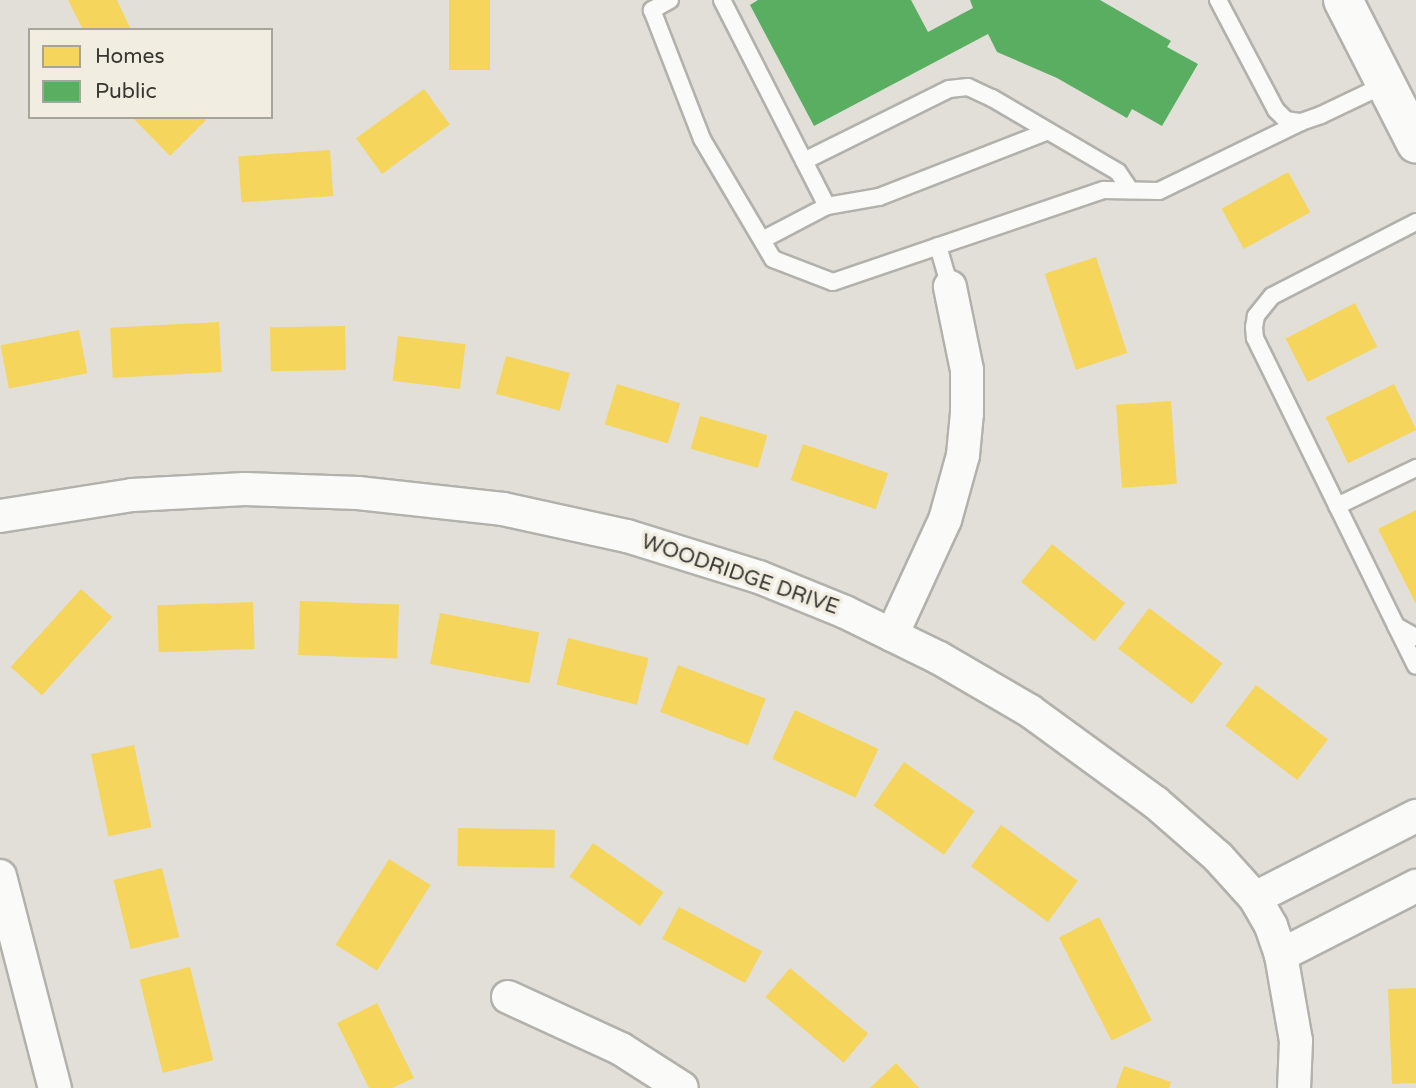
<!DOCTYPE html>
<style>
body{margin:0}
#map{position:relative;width:1416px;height:1088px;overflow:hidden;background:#e1dfd8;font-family:"Varela Round",sans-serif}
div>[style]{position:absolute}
.homes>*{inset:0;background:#f6d55c;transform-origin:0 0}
.public>*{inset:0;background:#5aae61}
.roads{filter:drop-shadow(2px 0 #b2b1ab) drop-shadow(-2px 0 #b2b1ab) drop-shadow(0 2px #b2b1ab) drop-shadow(0 -2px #b2b1ab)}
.service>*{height:16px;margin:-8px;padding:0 8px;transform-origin:8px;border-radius:8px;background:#fafaf9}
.minor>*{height:32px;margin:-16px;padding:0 16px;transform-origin:16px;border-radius:16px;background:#fafaf9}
.tertiary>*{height:38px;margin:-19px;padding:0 19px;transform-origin:19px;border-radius:19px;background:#fafaf9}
span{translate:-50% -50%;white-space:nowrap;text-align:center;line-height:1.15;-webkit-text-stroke:7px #f2ede1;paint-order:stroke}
.street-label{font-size:21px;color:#373631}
.legend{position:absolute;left:28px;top:28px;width:245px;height:91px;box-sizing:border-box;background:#f2ede1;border:2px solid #a7a49b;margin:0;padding:9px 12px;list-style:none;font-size:21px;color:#373631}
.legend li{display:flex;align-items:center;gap:14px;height:35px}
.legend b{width:35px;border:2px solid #a7a49b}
</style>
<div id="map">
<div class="homes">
<div style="clip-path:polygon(68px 0,117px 0,131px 30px,83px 30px)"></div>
<div style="left:449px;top:0;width:41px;height:70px"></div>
<div style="left:424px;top:89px;width:44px;height:84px;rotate:54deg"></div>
<div style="clip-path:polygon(132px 117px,204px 117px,206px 120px,170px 156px)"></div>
<div style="left:330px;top:150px;width:46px;height:92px;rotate:86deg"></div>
<div style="left:1288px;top:172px;width:46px;height:76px;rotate:61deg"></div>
<div style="left:1096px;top:257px;width:101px;height:54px;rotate:72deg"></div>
<div style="left:1355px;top:303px;width:49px;height:78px;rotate:63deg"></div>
<div style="left:219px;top:322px;width:50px;height:109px;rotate:87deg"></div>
<div style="left:345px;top:326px;width:44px;height:75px;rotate:89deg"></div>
<div style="left:79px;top:330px;width:44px;height:80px;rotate:79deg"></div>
<div style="left:398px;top:336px;width:68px;height:45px;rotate:7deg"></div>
<div style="left:506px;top:356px;width:66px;height:39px;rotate:15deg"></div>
<div style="left:617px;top:384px;width:66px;height:42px;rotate:17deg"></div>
<div style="left:1394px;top:384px;width:51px;height:76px;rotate:64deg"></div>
<div style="left:1171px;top:401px;width:83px;height:55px;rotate:86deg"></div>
<div style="left:700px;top:416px;width:70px;height:34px;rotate:16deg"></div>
<div style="left:803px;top:444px;width:90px;height:38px;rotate:19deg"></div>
<div style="clip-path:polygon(1416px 510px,1416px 604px,1378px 529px)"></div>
<div style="left:1052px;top:544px;width:94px;height:49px;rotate:39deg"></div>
<div style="left:81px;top:589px;width:42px;height:105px;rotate:42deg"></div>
<div style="left:300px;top:601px;width:99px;height:54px;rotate:2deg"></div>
<div style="left:253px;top:602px;width:47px;height:96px;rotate:88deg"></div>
<div style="left:1149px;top:608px;width:92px;height:51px;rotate:37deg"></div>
<div style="left:440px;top:613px;width:101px;height:52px;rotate:11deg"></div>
<div style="left:568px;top:638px;width:83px;height:48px;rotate:14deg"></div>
<div style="left:678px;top:665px;width:94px;height:50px;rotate:21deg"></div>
<div style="left:1256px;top:685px;width:90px;height:51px;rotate:37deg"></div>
<div style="left:795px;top:710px;width:92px;height:54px;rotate:25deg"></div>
<div style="left:134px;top:745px;width:84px;height:44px;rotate:78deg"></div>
<div style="left:904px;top:762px;width:86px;height:53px;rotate:35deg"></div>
<div style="left:1001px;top:825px;width:95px;height:51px;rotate:36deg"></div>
<div style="left:458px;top:828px;width:97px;height:38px;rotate:1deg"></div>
<div style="left:593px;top:843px;width:86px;height:41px;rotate:35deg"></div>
<div style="left:389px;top:859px;width:49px;height:101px;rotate:32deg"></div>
<div style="left:162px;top:868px;width:71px;height:50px;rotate:76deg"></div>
<div style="left:679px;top:907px;width:94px;height:36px;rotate:28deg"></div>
<div style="left:1099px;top:917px;width:116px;height:45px;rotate:63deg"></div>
<div style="left:190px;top:967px;width:96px;height:52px;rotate:76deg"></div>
<div style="left:790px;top:968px;width:102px;height:38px;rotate:40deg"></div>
<div style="clip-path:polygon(1416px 988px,1416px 1083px,1392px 1084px,1388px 989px)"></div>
<div style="clip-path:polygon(377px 1003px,414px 1078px,392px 1088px,369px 1088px,337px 1023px)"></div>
<div style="clip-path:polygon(896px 1063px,919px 1088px,870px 1088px)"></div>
<div style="clip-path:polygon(1124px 1066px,1171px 1082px,1169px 1088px,1116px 1088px)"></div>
</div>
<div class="public">
<div style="clip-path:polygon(758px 0,911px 0,928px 32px,973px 8px,970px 0,1100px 0,1171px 41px,1167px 47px,1198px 64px,1162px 126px,1132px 109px,1127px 118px,1057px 78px,997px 52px,988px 34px,814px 126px,750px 5px)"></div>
</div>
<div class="roads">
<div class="service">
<div style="left:670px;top:0;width:21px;rotate:151deg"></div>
<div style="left:652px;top:10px;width:138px;rotate:68.8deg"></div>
<div style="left:702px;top:139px;width:139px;rotate:59.4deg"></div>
<div style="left:773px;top:259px;width:64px;rotate:21deg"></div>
<div style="left:833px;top:282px;width:286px;rotate:-18.8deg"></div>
<div style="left:1104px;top:190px;width:55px;rotate:1deg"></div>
<div style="left:1159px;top:191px;width:158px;rotate:-25.9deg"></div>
<div style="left:722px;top:0;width:231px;rotate:63deg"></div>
<div style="left:827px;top:206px;width:73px;rotate:152.4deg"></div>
<div style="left:1218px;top:0;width:124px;rotate:62.2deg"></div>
<div style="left:1276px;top:110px;width:14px;rotate:45deg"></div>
<div style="left:1286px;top:120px;width:15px;rotate:8deg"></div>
<div style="left:1301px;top:122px;width:21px;rotate:-19deg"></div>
<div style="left:1321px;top:115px;width:72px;rotate:-25.5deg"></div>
<div style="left:804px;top:161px;width:162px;rotate:-26.4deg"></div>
<div style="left:949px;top:89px;width:19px;rotate:-6deg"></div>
<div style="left:968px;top:87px;width:26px;rotate:25deg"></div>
<div style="left:992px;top:98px;width:146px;rotate:30.4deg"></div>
<div style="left:1118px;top:172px;width:22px;rotate:56deg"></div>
<div style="left:827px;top:206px;width:53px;rotate:-9.8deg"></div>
<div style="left:879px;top:197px;width:181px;rotate:-21.3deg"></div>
<div style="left:1416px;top:222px;width:162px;rotate:152.8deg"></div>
<div style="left:1272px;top:296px;width:26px;rotate:129deg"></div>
<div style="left:1256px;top:316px;width:11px;rotate:100deg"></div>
<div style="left:1254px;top:327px;width:11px;rotate:85deg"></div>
<div style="left:1255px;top:338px;width:321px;rotate:63.9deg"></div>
<div style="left:1396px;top:626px;width:23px;rotate:29deg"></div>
<div style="left:938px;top:246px;width:43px;rotate:73.7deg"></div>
<div style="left:1337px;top:506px;width:88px;rotate:-25.7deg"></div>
<div style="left:1397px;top:628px;width:42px;rotate:63.4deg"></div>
</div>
<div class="minor">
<div style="left:0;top:516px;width:134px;rotate:-9deg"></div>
<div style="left:132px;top:495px;width:113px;rotate:-3deg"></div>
<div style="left:245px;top:489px;width:113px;rotate:2deg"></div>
<div style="left:358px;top:493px;width:146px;rotate:6.3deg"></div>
<div style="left:503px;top:509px;width:127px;rotate:12.3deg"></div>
<div style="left:627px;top:536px;width:138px;rotate:17.3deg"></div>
<div style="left:759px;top:577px;width:93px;rotate:22.1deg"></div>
<div style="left:845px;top:612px;width:105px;rotate:26.1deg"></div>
<div style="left:939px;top:658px;width:105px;rotate:30.2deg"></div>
<div style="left:1030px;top:711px;width:155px;rotate:36.1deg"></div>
<div style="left:1155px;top:802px;width:84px;rotate:41.1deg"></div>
<div style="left:1218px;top:857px;width:55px;rotate:47.9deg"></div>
<div style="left:1255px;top:898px;width:32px;rotate:60deg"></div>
<div style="left:1271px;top:926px;width:31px;rotate:71deg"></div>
<div style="left:1281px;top:955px;width:87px;rotate:80.1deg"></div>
<div style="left:1296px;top:1041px;width:47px;rotate:92.4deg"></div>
<div style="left:892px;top:635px;width:127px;rotate:-65.3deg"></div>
<div style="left:945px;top:520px;width:67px;rotate:-74.5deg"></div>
<div style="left:963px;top:455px;width:42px;rotate:-84.6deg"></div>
<div style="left:967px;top:413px;width:43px;rotate:-90deg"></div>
<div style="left:967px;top:370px;width:85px;rotate:-101.6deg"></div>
<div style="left:0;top:876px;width:219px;rotate:75.5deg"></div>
<div style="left:1255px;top:898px;width:181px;rotate:-27deg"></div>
<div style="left:1281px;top:955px;width:152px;rotate:-27.1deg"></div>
<div style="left:508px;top:997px;width:124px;rotate:24.7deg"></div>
<div style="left:621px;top:1049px;width:72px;rotate:32.6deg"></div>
</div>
<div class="tertiary">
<div style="left:1343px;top:0;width:161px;rotate:63deg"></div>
</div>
</div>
<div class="street-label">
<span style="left:740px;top:575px;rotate:19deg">WOODRIDGE DRIVE</span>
</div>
<ul class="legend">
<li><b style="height:19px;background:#f6d55c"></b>Homes</li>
<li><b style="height:19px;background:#5aae61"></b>Public</li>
</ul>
</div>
